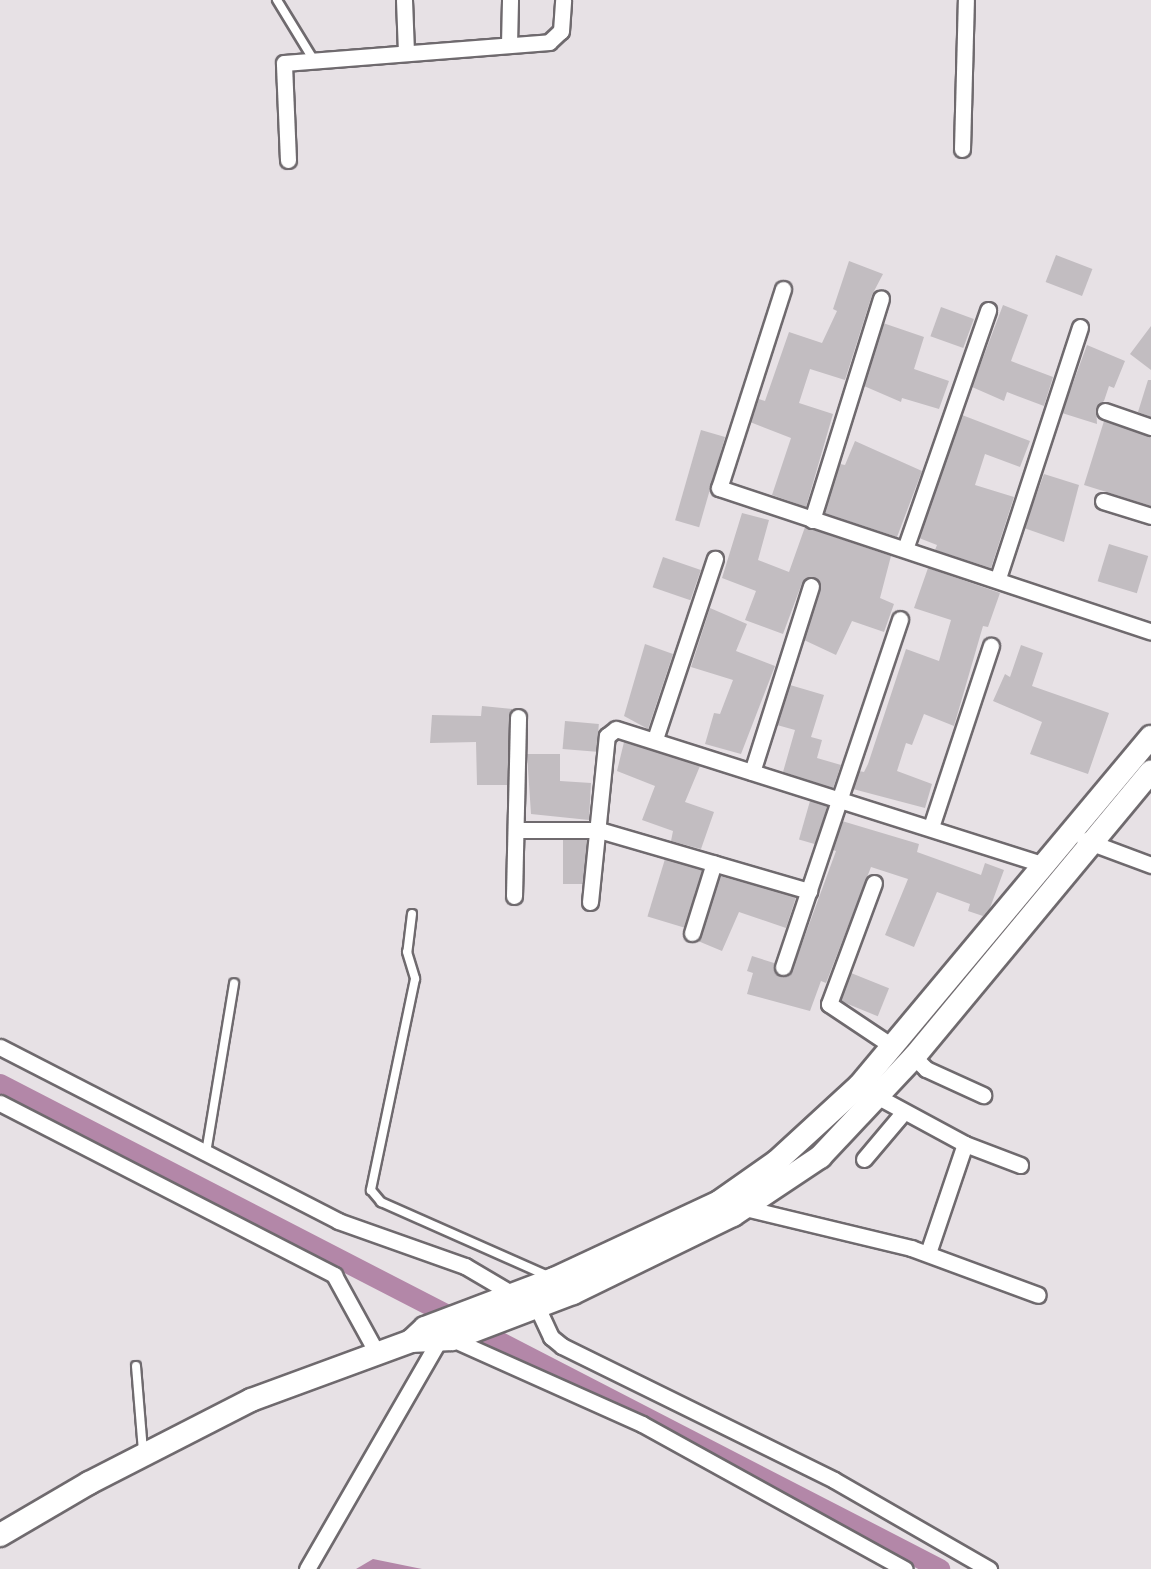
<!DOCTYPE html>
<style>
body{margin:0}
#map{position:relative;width:1151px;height:1569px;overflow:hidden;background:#e7e1e5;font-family:"Source Sans 3",sans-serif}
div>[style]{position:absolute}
.water>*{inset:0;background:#b387a8}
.canal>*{height:20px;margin:-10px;padding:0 10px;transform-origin:10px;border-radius:10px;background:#b387a8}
.building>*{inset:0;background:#c2bdc1;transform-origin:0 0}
.roads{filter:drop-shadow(2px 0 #6f6a6e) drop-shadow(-2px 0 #6f6a6e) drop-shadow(0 2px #6f6a6e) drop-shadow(0 -2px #6f6a6e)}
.lane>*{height:8px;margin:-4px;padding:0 4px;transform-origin:4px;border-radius:4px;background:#fff}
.street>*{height:15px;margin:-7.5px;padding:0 7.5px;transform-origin:7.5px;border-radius:7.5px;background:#fff}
.primary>*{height:22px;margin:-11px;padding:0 11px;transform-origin:11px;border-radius:11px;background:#fff}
span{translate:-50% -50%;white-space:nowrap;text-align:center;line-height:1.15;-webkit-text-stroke:4.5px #fff;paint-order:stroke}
</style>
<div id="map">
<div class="water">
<div style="clip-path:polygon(373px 1559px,422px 1569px,356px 1569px)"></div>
</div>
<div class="canal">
<div style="left:0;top:1084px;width:1058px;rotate:27.29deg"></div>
</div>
<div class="building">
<div style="left:1056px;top:255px;width:39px;height:29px;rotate:21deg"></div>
<div style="clip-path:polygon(849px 261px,883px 274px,872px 295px,845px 380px,810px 369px,799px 403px,833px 414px,806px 507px,772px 495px,791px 438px,750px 422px,759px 399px,765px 401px,789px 332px,822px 343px,837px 311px,833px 309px)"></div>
<div style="clip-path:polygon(1003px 305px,1028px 315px,1011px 361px,1053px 377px,1044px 406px,1007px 392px,1004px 401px,972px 387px)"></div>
<div style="left:941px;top:307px;width:35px;height:31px;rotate:20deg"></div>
<div style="clip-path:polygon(883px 323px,924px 337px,914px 369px,949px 381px,939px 409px,902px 398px,901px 402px,864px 386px)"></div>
<div style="clip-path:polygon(1151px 326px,1151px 370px,1130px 354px)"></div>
<div style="clip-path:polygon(1087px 345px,1125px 361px,1114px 388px,1109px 386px,1104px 401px,1096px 407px,1097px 424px,1062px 413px)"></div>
<div style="clip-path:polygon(1148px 380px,1151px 380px,1151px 417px,1138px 412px)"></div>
<div style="clip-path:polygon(962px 415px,1030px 441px,1020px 467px,985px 454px,975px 485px,1014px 497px,991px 568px,935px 550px,937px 545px,919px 538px)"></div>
<div style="clip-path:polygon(1104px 421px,1151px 437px,1151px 506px,1084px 485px)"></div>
<div style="left:701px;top:430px;width:25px;height:94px;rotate:16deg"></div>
<div style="clip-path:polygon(855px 441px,922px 471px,897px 537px,824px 513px,840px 464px,845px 465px)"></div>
<div style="clip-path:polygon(1044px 474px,1079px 485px,1064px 542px,1024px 528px)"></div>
<div style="clip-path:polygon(742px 513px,769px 520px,758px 560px,789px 572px,805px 527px,891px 556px,880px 598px,894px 604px,884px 632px,852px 621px,836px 655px,804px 640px,820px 588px,813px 577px,802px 583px,783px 634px,745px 620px,756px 591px,722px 578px)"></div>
<div style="left:1109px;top:544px;width:41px;height:39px;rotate:17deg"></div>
<div style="left:663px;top:557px;width:40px;height:32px;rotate:19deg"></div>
<div style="clip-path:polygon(928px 568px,1000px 593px,988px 627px,983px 626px,954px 726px,924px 714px,912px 745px,906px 743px,897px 771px,932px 784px,925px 808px,853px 789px,859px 771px,864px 772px,868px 764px,906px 649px,939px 661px,951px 620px,914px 608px)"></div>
<div style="clip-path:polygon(710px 608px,747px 624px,736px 651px,775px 666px,741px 754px,705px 744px,714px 713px,720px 714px,733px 680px,691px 667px)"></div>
<div style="clip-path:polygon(645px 644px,673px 654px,648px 729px,624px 716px)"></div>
<div style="clip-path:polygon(1021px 645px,1043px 653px,1032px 686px,1109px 713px,1088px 774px,1030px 754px,1042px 722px,993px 701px,1005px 674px,1010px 677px)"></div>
<div style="clip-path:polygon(790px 685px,824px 695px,811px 737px,822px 740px,817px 758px,841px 765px,833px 788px,783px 772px,795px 730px,777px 725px)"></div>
<div style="clip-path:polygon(482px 706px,512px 709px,507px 785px,477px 785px,476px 742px,430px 743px,432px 715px,481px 716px)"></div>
<div style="left:565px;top:721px;width:34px;height:28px;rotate:5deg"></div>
<div style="clip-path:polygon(624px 742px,700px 766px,685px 802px,714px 812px,701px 849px,671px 841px,673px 831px,642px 820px,655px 786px,617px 771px)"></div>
<div style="clip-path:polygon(527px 754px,560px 754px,560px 781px,591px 783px,589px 820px,531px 814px)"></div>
<div style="left:810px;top:801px;width:18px;height:40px;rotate:16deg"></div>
<div style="clip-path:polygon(842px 821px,919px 844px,917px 852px,981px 875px,985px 863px,1004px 870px,990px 908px,983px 916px,968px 911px,970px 904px,937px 892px,914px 947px,885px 935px,908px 879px,871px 867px,826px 983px,821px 981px,810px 1011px,747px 994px,753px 973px,747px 971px,752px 956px,774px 963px,779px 976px,792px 971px,836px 851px,833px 850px)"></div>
<div style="left:563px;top:840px;width:24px;height:44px"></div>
<div style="left:665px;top:859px;width:39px;height:60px;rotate:17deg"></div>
<div style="clip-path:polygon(720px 876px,796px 897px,786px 928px,739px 912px,722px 951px,698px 941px)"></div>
<div style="left:851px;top:973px;width:41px;height:30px;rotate:22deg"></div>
</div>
<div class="roads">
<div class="lane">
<div style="left:277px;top:0;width:69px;rotate:58.6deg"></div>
<div style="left:412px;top:914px;width:38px;rotate:97deg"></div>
<div style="left:407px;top:952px;width:28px;rotate:73deg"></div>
<div style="left:415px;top:979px;width:216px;rotate:101.8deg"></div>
<div style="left:371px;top:1190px;width:16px;rotate:50deg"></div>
<div style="left:381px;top:1202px;width:183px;rotate:23.9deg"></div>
<div style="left:206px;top:1153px;width:172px;rotate:-80.6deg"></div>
<div style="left:136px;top:1366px;width:85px;rotate:85.3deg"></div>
</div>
<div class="street">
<div style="left:404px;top:0;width:52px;rotate:87.8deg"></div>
<div style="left:509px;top:45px;width:45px;rotate:-88.7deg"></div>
<div style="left:962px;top:149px;width:149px;rotate:-88.5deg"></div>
<div style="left:288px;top:160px;width:97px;rotate:-92.4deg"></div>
<div style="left:284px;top:63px;width:266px;rotate:-4.5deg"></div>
<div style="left:549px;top:42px;width:16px;rotate:-43deg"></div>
<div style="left:561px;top:31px;width:31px;rotate:-86deg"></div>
<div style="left:783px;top:289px;width:209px;rotate:107.8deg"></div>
<div style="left:719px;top:488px;width:455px;rotate:18.4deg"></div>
<div style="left:1105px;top:411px;width:49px;rotate:19.2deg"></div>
<div style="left:1103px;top:501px;width:50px;rotate:17.4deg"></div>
<div style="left:812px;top:520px;width:232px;rotate:-72.7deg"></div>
<div style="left:905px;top:549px;width:253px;rotate:-70.8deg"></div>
<div style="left:998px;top:578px;width:264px;rotate:-71.9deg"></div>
<div style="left:655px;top:739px;width:190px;rotate:-71.6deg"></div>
<div style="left:752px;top:772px;width:195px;rotate:-72.4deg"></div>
<div style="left:931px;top:827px;width:191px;rotate:-71.7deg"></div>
<div style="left:516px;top:830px;width:83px"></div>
<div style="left:599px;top:830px;width:219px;rotate:16.2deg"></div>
<div style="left:1084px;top:840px;width:72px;rotate:20.5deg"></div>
<div style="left:874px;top:883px;width:129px;rotate:110.4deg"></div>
<div style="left:829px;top:1004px;width:76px;rotate:33.7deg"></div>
<div style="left:514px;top:896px;width:179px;rotate:-88.7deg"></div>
<div style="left:590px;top:902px;width:167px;rotate:-84.2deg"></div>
<div style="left:607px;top:736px;width:11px;rotate:-38deg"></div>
<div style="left:616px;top:729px;width:447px;rotate:17.6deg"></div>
<div style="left:692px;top:933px;width:73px;rotate:-72.6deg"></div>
<div style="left:783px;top:967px;width:367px;rotate:-71.4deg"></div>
<div style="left:0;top:1047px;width:380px;rotate:27.2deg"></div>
<div style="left:338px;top:1221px;width:135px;rotate:19.5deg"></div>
<div style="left:465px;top:1266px;width:85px;rotate:30.5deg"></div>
<div style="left:538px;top:1309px;width:31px;rotate:65deg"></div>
<div style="left:551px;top:1337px;width:14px;rotate:39deg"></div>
<div style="left:562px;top:1346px;width:303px;rotate:26.2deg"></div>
<div style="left:834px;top:1480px;width:179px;rotate:29.9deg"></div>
<div style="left:914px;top:1057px;width:17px;rotate:45deg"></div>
<div style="left:926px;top:1069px;width:63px;rotate:24.5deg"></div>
<div style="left:869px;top:1092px;width:109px;rotate:28.4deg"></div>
<div style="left:965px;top:1144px;width:59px;rotate:20.9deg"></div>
<div style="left:0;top:1103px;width:376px;rotate:27.2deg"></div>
<div style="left:334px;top:1275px;width:91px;rotate:61.2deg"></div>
<div style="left:864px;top:1159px;width:59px;rotate:-49.8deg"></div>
<div style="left:745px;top:1208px;width:171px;rotate:13.5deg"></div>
<div style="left:911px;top:1248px;width:135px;rotate:20.3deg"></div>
<div style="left:928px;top:1253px;width:115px;rotate:-71.3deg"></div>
<div style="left:452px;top:1339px;width:208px;rotate:24.1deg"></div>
<div style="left:642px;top:1424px;width:300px;rotate:28.9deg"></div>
<div style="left:307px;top:1569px;width:262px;rotate:-60deg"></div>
</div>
<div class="primary">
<div style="left:411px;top:1341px;width:41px;rotate:-2.8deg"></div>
<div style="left:452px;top:1339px;width:129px;rotate:-20.8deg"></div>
<div style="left:573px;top:1293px;width:178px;rotate:-26deg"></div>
<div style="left:733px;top:1215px;width:105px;rotate:-33.7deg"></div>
<div style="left:820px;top:1157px;width:137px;rotate:-46.8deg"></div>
<div style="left:914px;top:1057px;width:371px;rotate:-50.3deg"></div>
<div style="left:0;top:1535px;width:103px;rotate:-30.3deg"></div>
<div style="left:89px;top:1483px;width:182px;rotate:-27.1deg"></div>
<div style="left:251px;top:1400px;width:171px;rotate:-20.2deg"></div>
<div style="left:411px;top:1341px;width:19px;rotate:-43deg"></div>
<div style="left:425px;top:1328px;width:138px;rotate:-20.8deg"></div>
<div style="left:554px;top:1279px;width:182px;rotate:-25deg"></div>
<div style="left:719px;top:1202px;width:70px;rotate:-35.1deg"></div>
<div style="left:776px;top:1162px;width:113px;rotate:-42.5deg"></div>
<div style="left:859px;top:1086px;width:455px;rotate:-50.1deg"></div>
</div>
</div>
</div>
